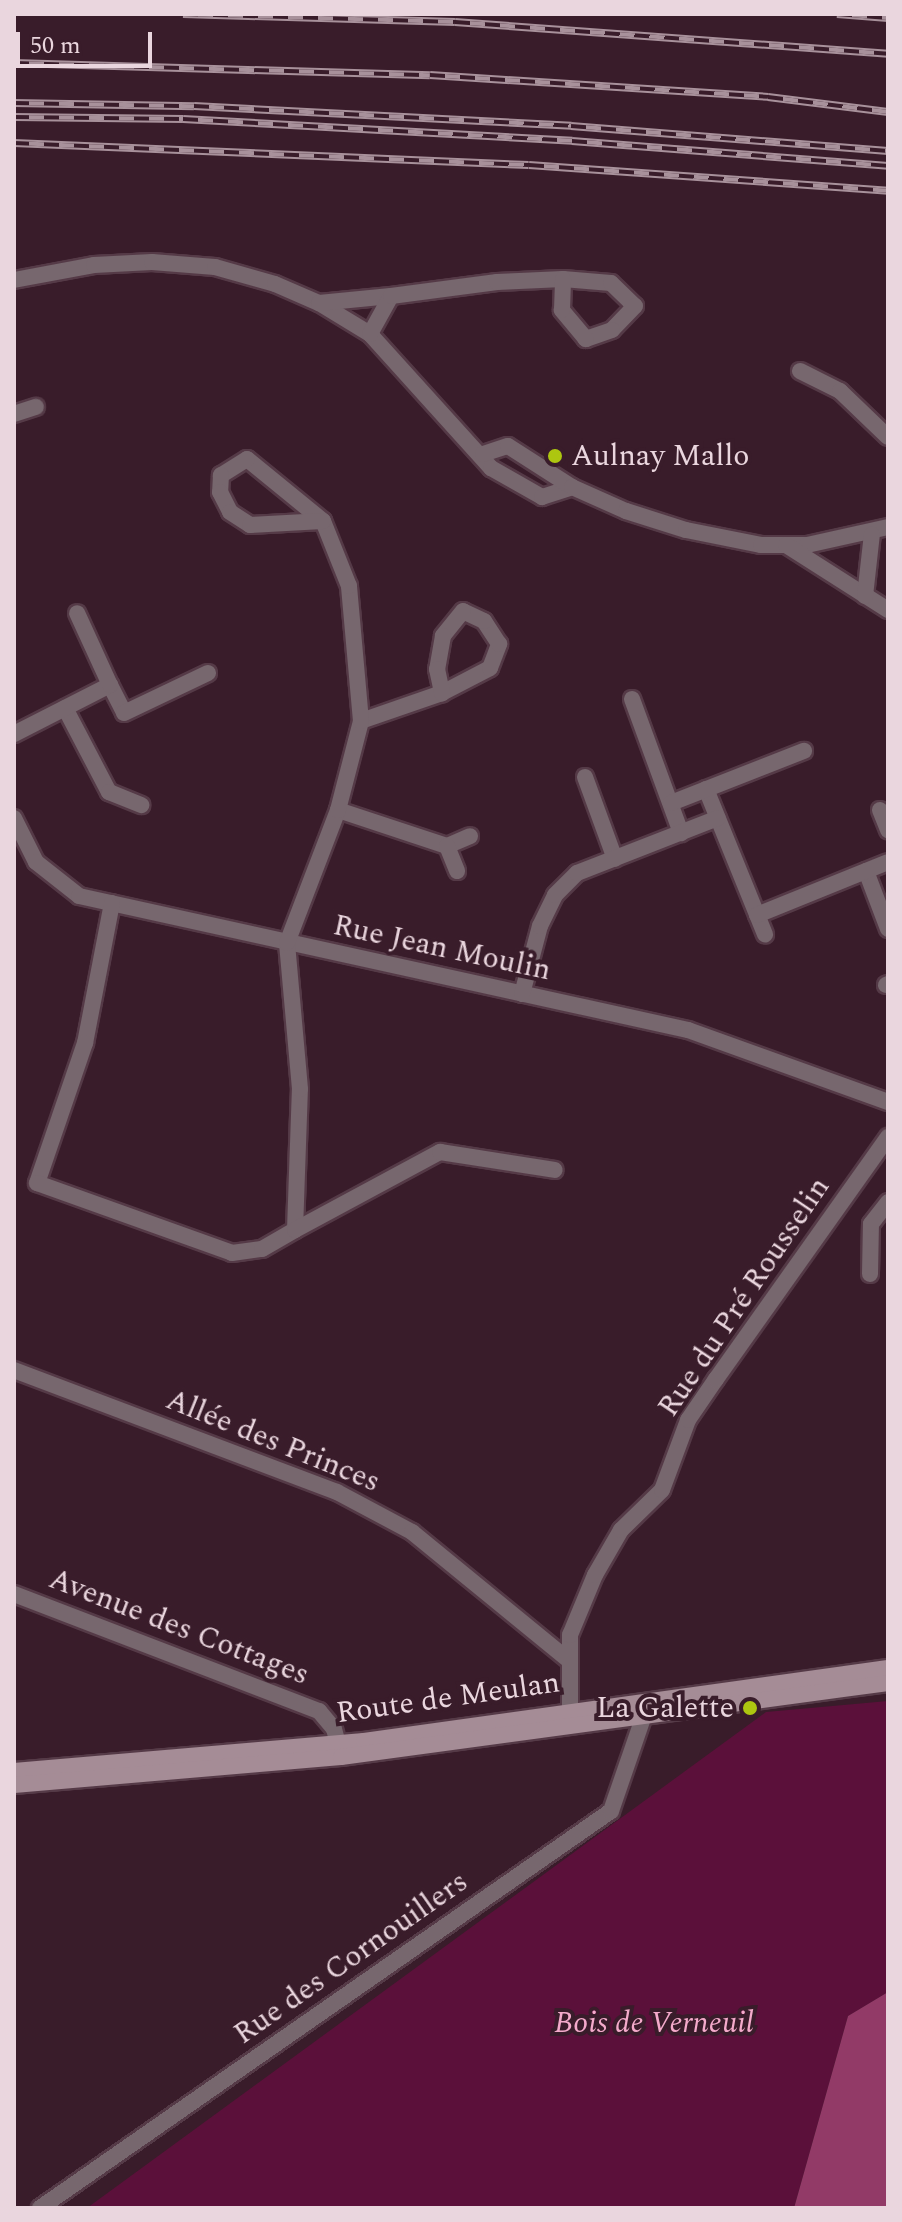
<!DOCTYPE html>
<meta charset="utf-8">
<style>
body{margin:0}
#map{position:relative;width:902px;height:2222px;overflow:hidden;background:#391c2a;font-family:Spectral,serif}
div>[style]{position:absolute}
.green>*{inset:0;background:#5b103a}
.water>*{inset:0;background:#923a67}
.roads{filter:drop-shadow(2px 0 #553a47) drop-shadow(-2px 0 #553a47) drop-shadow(0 2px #553a47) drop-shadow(0 -2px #553a47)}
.minor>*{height:16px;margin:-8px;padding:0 8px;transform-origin:8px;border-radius:8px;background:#77676e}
.secondary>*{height:16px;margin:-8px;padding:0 8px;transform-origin:8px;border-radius:8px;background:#a58c96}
.rail>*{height:8px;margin-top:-4px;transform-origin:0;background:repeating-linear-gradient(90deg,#391c2a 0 15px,#a8919b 0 30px);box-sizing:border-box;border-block:2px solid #a8919b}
.dots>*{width:22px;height:22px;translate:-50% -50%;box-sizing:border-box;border:4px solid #391c2a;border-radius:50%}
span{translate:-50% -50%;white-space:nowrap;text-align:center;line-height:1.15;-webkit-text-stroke:8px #391c2a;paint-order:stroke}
.poi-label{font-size:30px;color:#ead6de}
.left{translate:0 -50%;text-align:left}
.right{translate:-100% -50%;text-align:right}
.street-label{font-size:30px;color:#ead6de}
.park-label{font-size:30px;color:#f4aacb;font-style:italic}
.frame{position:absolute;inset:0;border:16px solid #ead6de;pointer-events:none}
.scale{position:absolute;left:16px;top:32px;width:136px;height:36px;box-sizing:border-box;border:4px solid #ead6de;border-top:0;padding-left:10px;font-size:24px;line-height:28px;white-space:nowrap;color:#ead6de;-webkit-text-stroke:6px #391c2a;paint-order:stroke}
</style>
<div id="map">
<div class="green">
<div style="clip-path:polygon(888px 1701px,888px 1992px,848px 2016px,794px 2208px,87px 2208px,766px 1712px)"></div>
</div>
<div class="water">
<div style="clip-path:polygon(888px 1992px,888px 2208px,794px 2208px,848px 2016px)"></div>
</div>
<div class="roads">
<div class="minor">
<div style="left:14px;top:280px;width:81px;rotate:-10.6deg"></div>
<div style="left:94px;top:265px;width:58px;rotate:-3deg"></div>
<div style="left:152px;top:262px;width:63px;rotate:4.5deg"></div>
<div style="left:215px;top:267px;width:62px;rotate:15.8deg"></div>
<div style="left:275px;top:284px;width:48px;rotate:23.4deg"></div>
<div style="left:319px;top:303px;width:60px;rotate:31.3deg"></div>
<div style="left:370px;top:334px;width:181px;rotate:47.9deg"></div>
<div style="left:491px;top:468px;width:59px;rotate:29.6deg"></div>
<div style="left:542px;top:497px;width:32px;rotate:-18deg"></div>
<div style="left:319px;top:303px;width:72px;rotate:-5.6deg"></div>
<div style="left:370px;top:334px;width:43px;rotate:-61.1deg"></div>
<div style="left:391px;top:296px;width:107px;rotate:-7.5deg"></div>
<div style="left:497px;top:282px;width:66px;rotate:-2.6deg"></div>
<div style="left:563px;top:279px;width:48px;rotate:4.8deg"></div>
<div style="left:611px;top:283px;width:33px;rotate:44deg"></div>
<div style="left:635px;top:306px;width:33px;rotate:134deg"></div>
<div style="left:612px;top:330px;width:28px;rotate:161deg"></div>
<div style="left:586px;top:339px;width:38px;rotate:-130deg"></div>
<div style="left:562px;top:310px;width:31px;rotate:-88deg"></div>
<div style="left:800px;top:371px;width:45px;rotate:26.6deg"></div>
<div style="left:840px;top:391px;width:66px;rotate:43.8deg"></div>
<div style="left:14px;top:414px;width:23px;rotate:-18deg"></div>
<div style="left:483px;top:454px;width:26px;rotate:-18deg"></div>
<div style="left:508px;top:446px;width:76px;rotate:32.6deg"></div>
<div style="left:572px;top:487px;width:59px;rotate:24deg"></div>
<div style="left:626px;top:511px;width:63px;rotate:17.6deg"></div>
<div style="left:686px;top:530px;width:76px;rotate:11.3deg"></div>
<div style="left:761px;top:545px;width:46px"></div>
<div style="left:807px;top:545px;width:83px;rotate:-12.5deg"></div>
<div style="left:786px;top:545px;width:121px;rotate:32.5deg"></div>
<div style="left:865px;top:596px;width:62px;rotate:-83.6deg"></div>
<div style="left:110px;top:685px;width:31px;rotate:63deg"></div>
<div style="left:124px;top:713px;width:93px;rotate:-25.5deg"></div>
<div style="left:632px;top:699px;width:143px;rotate:69.9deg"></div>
<div style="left:65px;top:708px;width:95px;rotate:62.4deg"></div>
<div style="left:109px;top:792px;width:35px;rotate:22deg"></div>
<div style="left:361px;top:721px;width:86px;rotate:-19.1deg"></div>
<div style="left:442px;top:693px;width:54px;rotate:-27.5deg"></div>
<div style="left:490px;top:668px;width:26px;rotate:-69deg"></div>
<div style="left:499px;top:644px;width:27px;rotate:-123deg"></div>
<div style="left:484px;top:621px;width:23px;rotate:-155deg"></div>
<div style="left:463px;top:611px;width:32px;rotate:129deg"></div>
<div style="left:443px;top:636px;width:34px;rotate:100deg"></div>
<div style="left:437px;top:669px;width:25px;rotate:78deg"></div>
<div style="left:14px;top:734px;width:108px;rotate:-27deg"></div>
<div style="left:110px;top:685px;width:79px;rotate:-114.6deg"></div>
<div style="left:585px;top:777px;width:87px;rotate:69.9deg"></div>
<div style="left:706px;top:789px;width:157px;rotate:67.9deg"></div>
<div style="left:671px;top:803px;width:143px;rotate:-21.4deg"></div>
<div style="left:338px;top:810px;width:115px;rotate:18.3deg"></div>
<div style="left:447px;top:846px;width:25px;rotate:-23deg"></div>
<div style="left:880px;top:810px;width:22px;rotate:68deg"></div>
<div style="left:14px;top:818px;width:49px;rotate:63.4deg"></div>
<div style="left:36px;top:862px;width:55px;rotate:38.3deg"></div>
<div style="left:79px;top:896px;width:624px;rotate:12.41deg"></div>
<div style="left:688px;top:1030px;width:213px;rotate:19.8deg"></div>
<div style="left:447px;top:846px;width:27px;rotate:68deg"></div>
<div style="left:866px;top:871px;width:62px;rotate:69.2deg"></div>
<div style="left:112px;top:903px;width:143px;rotate:100.9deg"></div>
<div style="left:85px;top:1043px;width:148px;rotate:108.9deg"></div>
<div style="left:37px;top:1183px;width:207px;rotate:19.7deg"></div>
<div style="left:232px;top:1253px;width:30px;rotate:-8deg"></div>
<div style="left:262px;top:1249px;width:38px;rotate:-30deg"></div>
<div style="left:295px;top:1230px;width:141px;rotate:-88deg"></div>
<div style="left:300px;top:1089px;width:147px;rotate:-95.1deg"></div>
<div style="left:287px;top:943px;width:142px;rotate:-69deg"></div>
<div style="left:338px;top:810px;width:92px;rotate:-75.5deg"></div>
<div style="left:361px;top:721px;width:136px;rotate:-95.1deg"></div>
<div style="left:349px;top:586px;width:70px;rotate:-111.8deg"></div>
<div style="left:323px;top:521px;width:98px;rotate:-140.8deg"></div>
<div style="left:247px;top:459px;width:31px;rotate:148deg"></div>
<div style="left:221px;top:475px;width:17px;rotate:93deg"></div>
<div style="left:220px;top:492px;width:22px;rotate:63deg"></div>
<div style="left:230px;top:512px;width:24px;rotate:33deg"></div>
<div style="left:250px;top:525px;width:73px;rotate:-3.1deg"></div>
<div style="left:757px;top:915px;width:141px;rotate:-22deg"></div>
<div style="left:886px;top:985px;width:2px;rotate:-27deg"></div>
<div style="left:522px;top:994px;width:70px;rotate:-75.2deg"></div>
<div style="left:540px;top:926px;width:34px;rotate:-64deg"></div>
<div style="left:555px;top:895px;width:31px;rotate:-45deg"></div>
<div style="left:577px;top:873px;width:151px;rotate:-21.3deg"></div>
<div style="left:295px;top:1230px;width:165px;rotate:-28.3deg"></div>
<div style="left:440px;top:1152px;width:116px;rotate:8.9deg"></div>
<div style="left:870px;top:1274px;width:50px;rotate:-88.9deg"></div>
<div style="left:871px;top:1224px;width:28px;rotate:-52deg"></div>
<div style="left:14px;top:1370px;width:345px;rotate:20.7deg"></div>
<div style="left:337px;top:1492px;width:85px;rotate:28.1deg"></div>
<div style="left:412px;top:1532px;width:200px;rotate:39.3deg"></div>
<div style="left:14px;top:1594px;width:327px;rotate:21deg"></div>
<div style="left:319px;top:1711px;width:23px;rotate:50deg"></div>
<div style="left:334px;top:1729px;width:27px;rotate:75deg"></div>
<div style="left:570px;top:1725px;width:90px;rotate:-90deg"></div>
<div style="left:570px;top:1635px;width:65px;rotate:-67.4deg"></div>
<div style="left:595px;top:1575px;width:52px;rotate:-60deg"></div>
<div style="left:621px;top:1530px;width:57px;rotate:-44.3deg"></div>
<div style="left:662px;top:1490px;width:75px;rotate:-69.6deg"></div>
<div style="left:688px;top:1420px;width:50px;rotate:-55.7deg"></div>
<div style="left:716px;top:1379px;width:297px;rotate:-54.6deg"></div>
<div style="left:40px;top:2208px;width:695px;rotate:-34.81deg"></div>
<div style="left:611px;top:1811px;width:102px;rotate:-71deg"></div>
</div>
<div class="secondary">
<div style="left:14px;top:1771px;width:351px;rotate:-4.9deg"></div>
<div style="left:364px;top:1741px;width:529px;rotate:-7.93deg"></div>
<div style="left:14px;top:1785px;width:328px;rotate:-4.9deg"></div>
<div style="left:341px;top:1757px;width:552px;rotate:-7.7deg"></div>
</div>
</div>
<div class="rail">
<div style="left:183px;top:14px;width:272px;rotate:1.7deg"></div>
<div style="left:455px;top:22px;width:434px;rotate:4.2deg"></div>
<div style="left:837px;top:14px;width:51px;rotate:4.5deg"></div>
<div style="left:14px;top:63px;width:416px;rotate:1.7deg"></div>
<div style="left:430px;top:75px;width:339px;rotate:3.7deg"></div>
<div style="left:768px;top:97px;width:121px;rotate:7.1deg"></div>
<div style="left:14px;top:103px;width:180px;rotate:1deg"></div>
<div style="left:194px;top:106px;width:378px;rotate:3deg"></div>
<div style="left:571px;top:126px;width:318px;rotate:4.5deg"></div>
<div style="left:14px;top:117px;width:169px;rotate:0.7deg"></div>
<div style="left:183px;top:119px;width:390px;rotate:3.2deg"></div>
<div style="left:572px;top:141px;width:317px;rotate:4.5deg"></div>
<div style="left:14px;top:143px;width:515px;rotate:2.45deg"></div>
<div style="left:529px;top:165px;width:360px;rotate:4.1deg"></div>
</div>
<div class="dots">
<div style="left:555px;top:456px;background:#adc610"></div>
<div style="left:750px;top:1708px;background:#adc610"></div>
</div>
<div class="poi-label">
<span class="left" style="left:571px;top:456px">Aulnay Mallo</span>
<span class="right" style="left:734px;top:1708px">La Galette</span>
</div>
<div class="street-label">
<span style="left:442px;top:948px;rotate:12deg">Rue Jean Moulin</span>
<span style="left:744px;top:1297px;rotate:-56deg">Rue du Pré Rousselin</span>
<span style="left:273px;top:1441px;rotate:22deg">Allée des Princes</span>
<span style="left:179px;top:1627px;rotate:21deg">Avenue des Cottages</span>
<span style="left:448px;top:1698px;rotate:-8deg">Route de Meulan</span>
<span style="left:351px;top:1958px;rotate:-35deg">Rue des Cornouillers</span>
</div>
<div class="park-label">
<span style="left:654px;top:2023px">Bois de Verneuil</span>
</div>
<div class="frame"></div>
<div class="scale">50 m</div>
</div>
